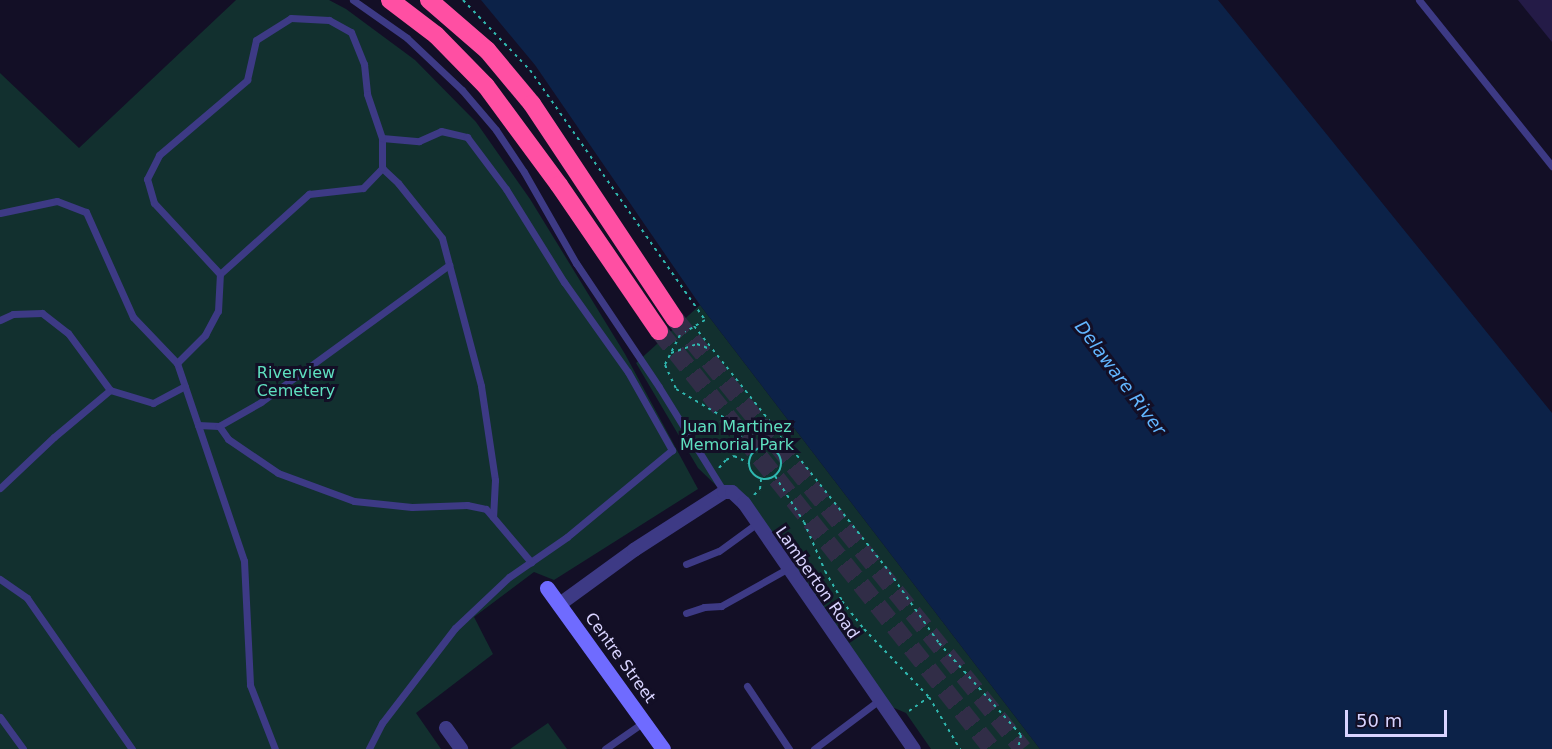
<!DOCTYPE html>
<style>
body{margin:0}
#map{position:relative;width:1552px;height:749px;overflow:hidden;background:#130f26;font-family:"DejaVu Sans",sans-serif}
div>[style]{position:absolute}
.green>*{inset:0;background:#12302f}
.water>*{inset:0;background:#0c2248}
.building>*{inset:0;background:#241b47}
.highway-tunnel>*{height:18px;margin-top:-9px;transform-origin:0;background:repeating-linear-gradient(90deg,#312d47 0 18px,transparent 0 27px)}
.path>*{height:2px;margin-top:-1px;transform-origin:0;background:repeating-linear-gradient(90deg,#2fb8b0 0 3px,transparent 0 7.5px)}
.path>.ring{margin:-1px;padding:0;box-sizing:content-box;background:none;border:2px solid #2fb8b0;border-radius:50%}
.lane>*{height:7px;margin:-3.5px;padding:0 3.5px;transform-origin:3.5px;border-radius:3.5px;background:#3d3a85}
.street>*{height:14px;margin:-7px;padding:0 7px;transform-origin:7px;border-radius:7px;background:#3d3a85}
.secondary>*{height:15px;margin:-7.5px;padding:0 7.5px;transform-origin:7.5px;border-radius:7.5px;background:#6f6bff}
.highway>*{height:18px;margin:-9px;padding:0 9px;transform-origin:9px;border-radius:9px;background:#ff4fa3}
span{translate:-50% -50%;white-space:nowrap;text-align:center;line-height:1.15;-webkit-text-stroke:6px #130f26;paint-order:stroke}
.park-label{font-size:16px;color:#5fe0c0}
.street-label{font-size:16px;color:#d9d4ff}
.water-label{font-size:18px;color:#62b6ff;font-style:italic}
.scale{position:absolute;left:1345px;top:710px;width:102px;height:27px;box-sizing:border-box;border:3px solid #d9d4ff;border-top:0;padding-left:8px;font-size:18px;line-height:21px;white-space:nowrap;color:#d9d4ff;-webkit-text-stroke:4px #130f26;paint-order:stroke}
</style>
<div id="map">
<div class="green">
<div style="clip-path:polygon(236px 0,329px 0,346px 9px,415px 60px,476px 122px,530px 199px,625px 354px,698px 489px,554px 580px,534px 572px,474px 617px,493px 654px,416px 713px,441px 749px,0 749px,0 73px,79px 148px)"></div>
<div style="clip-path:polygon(700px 305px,1040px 749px,931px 749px,906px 713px,878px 701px,756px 524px,698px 468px,636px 363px)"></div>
<div style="clip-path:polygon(548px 723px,567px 749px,510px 749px)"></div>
</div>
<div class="water">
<div style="clip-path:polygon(481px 0,1218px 0,1552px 413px,1552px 749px,1040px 749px,700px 305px,535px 65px)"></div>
</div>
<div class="building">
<div style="clip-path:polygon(1518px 0,1552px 0,1552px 42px)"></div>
</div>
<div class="highway-tunnel">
<div style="left:675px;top:319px;width:553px;rotate:51.02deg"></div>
<div style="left:659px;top:331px;width:534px;rotate:51.46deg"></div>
</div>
<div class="path">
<div style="left:463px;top:0;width:97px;rotate:46.3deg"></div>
<div style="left:530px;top:70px;width:305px;rotate:55deg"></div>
<div style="left:705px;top:320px;width:23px;rotate:149deg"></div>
<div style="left:694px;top:326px;width:307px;rotate:51.5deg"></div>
<div style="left:885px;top:566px;width:94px;rotate:55deg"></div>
<div style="left:939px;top:643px;width:123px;rotate:48.3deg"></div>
<div style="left:1021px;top:735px;width:14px;rotate:102deg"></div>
<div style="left:680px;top:335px;width:34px;rotate:117deg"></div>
<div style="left:665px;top:365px;width:26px;rotate:65deg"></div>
<div style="left:676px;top:389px;width:57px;rotate:30.6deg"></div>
<div style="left:725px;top:418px;width:45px;rotate:49.5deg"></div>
<div style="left:671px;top:353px;width:28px;rotate:-19deg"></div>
<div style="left:697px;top:344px;width:14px;rotate:21deg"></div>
<div class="ring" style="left:749px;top:447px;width:30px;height:30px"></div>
<div style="left:773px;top:450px;width:16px;rotate:-60deg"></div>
<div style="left:719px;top:468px;width:11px;rotate:-49deg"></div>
<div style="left:726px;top:460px;width:9px;rotate:-27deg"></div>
<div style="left:734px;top:456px;width:17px;rotate:25deg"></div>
<div style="left:775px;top:476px;width:54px;rotate:57.8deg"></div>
<div style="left:804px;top:522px;width:53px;rotate:66.8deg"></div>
<div style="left:825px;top:571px;width:34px;rotate:60deg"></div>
<div style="left:842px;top:601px;width:36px;rotate:52deg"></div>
<div style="left:864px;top:629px;width:94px;rotate:46.3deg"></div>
<div style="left:929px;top:697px;width:61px;rotate:59.2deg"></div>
<div style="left:754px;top:495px;width:8px;rotate:-45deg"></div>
<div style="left:760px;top:489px;width:10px;rotate:-84deg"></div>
<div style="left:909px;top:711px;width:24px;rotate:-35deg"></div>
</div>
<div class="lane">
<div style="left:353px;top:0;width:66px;rotate:35.1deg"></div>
<div style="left:407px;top:38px;width:76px;rotate:43.4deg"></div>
<div style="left:462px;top:90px;width:52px;rotate:49.6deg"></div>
<div style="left:496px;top:130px;width:50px;rotate:56.3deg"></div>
<div style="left:524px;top:172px;width:105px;rotate:60.3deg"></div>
<div style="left:576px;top:263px;width:149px;rotate:56.2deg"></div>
<div style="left:659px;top:387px;width:123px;rotate:58.2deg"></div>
<div style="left:1419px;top:0;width:213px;rotate:51.3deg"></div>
<div style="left:382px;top:168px;width:22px;rotate:43deg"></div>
<div style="left:398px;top:183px;width:70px;rotate:51.3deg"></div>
<div style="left:442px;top:238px;width:153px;rotate:75.2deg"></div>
<div style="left:481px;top:386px;width:95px;rotate:81.5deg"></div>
<div style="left:495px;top:480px;width:37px;rotate:93deg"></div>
<div style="left:0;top:213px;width:58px;rotate:-11.9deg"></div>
<div style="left:57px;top:201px;width:31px;rotate:21deg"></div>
<div style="left:86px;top:212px;width:115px;rotate:65.9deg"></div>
<div style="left:133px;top:317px;width:64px;rotate:46.3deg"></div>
<div style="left:177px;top:363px;width:209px;rotate:71.3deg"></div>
<div style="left:244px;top:561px;width:124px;rotate:87.2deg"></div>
<div style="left:250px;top:685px;width:69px;rotate:68.7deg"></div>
<div style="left:220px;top:274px;width:120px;rotate:-42deg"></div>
<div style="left:309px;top:194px;width:54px;rotate:-6.3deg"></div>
<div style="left:363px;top:188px;width:28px;rotate:-46deg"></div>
<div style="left:382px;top:168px;width:30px;rotate:-90deg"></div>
<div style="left:382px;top:138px;width:37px;rotate:5deg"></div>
<div style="left:419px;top:141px;width:24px;rotate:-24deg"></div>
<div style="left:441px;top:131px;width:27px;rotate:13deg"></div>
<div style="left:467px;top:137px;width:65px;rotate:53.1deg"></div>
<div style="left:506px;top:189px;width:110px;rotate:58.1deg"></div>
<div style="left:564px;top:282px;width:110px;rotate:54.6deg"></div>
<div style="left:628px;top:372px;width:90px;rotate:60.6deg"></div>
<div style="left:672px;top:450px;width:136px;rotate:140.4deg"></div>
<div style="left:567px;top:537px;width:70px;rotate:145.4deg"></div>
<div style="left:509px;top:577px;width:74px;rotate:136.6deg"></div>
<div style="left:455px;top:628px;width:120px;rotate:127.5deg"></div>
<div style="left:382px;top:723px;width:29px;rotate:117deg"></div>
<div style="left:0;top:320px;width:14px;rotate:-25deg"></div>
<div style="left:13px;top:314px;width:29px;rotate:-2deg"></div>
<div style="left:42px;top:313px;width:33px;rotate:38deg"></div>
<div style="left:68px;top:333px;width:71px;rotate:53.6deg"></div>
<div style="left:177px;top:363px;width:40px;rotate:-45deg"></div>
<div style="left:205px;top:335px;width:27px;rotate:-62deg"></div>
<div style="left:218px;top:311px;width:37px;rotate:-87deg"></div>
<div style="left:220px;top:274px;width:97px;rotate:-132.9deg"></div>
<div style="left:154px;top:203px;width:25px;rotate:-106deg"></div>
<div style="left:147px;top:179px;width:27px;rotate:-63deg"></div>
<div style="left:159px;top:155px;width:116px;rotate:-40.4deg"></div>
<div style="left:247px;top:80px;width:41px;rotate:-77.3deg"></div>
<div style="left:256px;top:40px;width:41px;rotate:-32.2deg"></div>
<div style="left:291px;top:18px;width:38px;rotate:3deg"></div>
<div style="left:329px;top:20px;width:25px;rotate:29deg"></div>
<div style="left:351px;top:32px;width:35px;rotate:68deg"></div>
<div style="left:364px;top:64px;width:30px;rotate:84deg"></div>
<div style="left:367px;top:94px;width:46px;rotate:71.2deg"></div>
<div style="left:198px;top:425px;width:21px;rotate:3deg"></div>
<div style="left:219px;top:426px;width:16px;rotate:55deg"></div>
<div style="left:228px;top:439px;width:60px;rotate:34.2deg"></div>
<div style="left:278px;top:473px;width:81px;rotate:20.2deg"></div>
<div style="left:354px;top:501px;width:58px;rotate:5.9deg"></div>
<div style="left:412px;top:507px;width:55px;rotate:-2.1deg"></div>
<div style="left:467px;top:505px;width:19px;rotate:12deg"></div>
<div style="left:486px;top:509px;width:70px;rotate:49.7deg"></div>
<div style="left:219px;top:426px;width:48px;rotate:-29.7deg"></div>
<div style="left:261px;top:402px;width:233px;rotate:-36.1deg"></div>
<div style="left:0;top:488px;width:74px;rotate:-43.4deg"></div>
<div style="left:54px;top:437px;width:73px;rotate:-40deg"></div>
<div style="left:110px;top:390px;width:45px;rotate:16.8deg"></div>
<div style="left:153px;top:403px;width:36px;rotate:-28deg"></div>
<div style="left:686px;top:564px;width:35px;rotate:-22deg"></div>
<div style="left:719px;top:551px;width:46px;rotate:-36.1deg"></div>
<div style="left:0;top:579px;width:33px;rotate:35deg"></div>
<div style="left:27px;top:598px;width:184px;rotate:55.2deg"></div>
<div style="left:686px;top:613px;width:19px;rotate:-18deg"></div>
<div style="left:704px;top:607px;width:17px;rotate:-3deg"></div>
<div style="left:721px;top:606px;width:76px;rotate:-29.3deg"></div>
<div style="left:747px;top:686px;width:76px;rotate:56.3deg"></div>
<div style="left:0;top:717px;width:39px;rotate:54deg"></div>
<div style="left:605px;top:749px;width:47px;rotate:-34.7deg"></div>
<div style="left:814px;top:749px;width:80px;rotate:-36.9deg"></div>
</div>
<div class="street">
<div style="left:560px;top:604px;width:92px;rotate:-36.1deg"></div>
<div style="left:634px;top:550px;width:107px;rotate:-32.8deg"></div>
<div style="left:724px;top:492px;width:8px"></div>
<div style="left:732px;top:492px;width:16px;rotate:43deg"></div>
<div style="left:744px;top:503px;width:299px;rotate:55.4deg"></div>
<div style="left:446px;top:728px;width:26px;rotate:54deg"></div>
</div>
<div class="secondary">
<div style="left:547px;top:588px;width:198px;rotate:54.2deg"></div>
</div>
<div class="highway">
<div style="left:390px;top:0;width:58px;rotate:37.3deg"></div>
<div style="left:436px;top:35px;width:71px;rotate:45.6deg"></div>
<div style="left:486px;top:86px;width:123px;rotate:53.6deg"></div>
<div style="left:559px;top:185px;width:177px;rotate:55.6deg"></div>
<div style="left:429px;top:0;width:77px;rotate:40.8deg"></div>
<div style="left:487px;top:50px;width:70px;rotate:50.2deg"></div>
<div style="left:532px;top:104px;width:258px;rotate:56.4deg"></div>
</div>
<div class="park-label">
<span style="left:296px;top:382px">Riverview<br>Cemetery</span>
<span style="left:737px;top:436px">Juan Martinez<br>Memorial Park</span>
</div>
<div class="street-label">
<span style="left:817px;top:583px;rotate:55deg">Lamberton Road</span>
<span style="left:620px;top:658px;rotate:54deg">Centre Street</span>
</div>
<div class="water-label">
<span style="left:1120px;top:378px;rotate:53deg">Delaware River</span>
</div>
<div class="scale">50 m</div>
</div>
